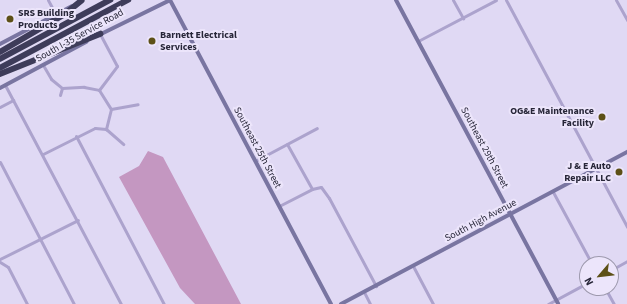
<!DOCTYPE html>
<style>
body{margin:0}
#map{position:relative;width:627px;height:304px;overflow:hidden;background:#e0d9f4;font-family:"Source Sans 3",sans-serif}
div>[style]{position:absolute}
.green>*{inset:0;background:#c497c1}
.street>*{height:3px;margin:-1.5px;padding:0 1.5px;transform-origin:1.5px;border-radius:1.5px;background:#aca3cd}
.secondary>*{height:4px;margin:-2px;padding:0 2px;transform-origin:2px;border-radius:2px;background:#7975a1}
.highway>*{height:5.5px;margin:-2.75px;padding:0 2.75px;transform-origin:2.75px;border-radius:2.75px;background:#3e3c5a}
.dots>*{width:11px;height:11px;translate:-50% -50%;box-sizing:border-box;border:2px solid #ece5fb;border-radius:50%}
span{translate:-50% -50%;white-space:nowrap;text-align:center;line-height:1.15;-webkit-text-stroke:4px #ece5fb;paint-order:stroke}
.poi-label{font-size:10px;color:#272638;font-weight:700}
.left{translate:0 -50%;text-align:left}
.right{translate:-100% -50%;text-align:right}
.street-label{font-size:10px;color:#272638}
.north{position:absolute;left:579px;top:256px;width:40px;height:40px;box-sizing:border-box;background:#ece5fb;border:1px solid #9d99ad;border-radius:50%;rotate:242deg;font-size:11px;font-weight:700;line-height:16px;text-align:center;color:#272638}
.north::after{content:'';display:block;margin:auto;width:14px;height:18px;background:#5d5017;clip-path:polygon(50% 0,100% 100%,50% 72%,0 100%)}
</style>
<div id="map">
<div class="green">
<div style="clip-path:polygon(148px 151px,163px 157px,241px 304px,195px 304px,180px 288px,119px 177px,139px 166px)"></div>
</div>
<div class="street">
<div style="left:48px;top:0;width:17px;rotate:62deg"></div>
<div style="left:453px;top:0;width:21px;rotate:61deg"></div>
<div style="left:506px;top:0;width:257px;rotate:61.9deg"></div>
<div style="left:616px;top:0;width:23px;rotate:61deg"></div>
<div style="left:418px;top:41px;width:88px;rotate:-27.7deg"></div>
<div style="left:43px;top:65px;width:16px;rotate:60deg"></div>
<div style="left:51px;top:79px;width:14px;rotate:39deg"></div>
<div style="left:62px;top:88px;width:22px;rotate:-3deg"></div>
<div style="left:84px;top:87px;width:15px;rotate:11deg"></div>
<div style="left:99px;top:90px;width:22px;rotate:58deg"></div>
<div style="left:111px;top:109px;width:21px;rotate:104deg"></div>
<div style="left:5px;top:85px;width:248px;rotate:62.1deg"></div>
<div style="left:99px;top:90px;width:30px;rotate:-53deg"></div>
<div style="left:117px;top:66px;width:36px;rotate:-118deg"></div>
<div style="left:60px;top:95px;width:7px;rotate:-74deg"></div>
<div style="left:0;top:107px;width:15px;rotate:-28deg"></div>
<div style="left:111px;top:109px;width:27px;rotate:-10deg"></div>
<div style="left:76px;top:136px;width:190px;rotate:62.4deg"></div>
<div style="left:287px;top:144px;width:51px;rotate:60.9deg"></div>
<div style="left:312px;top:189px;width:9px;rotate:-13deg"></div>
<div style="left:321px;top:187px;width:14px;rotate:54deg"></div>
<div style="left:329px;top:198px;width:100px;rotate:61.9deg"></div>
<div style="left:43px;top:154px;width:58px;rotate:-26.6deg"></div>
<div style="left:95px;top:128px;width:11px;rotate:5deg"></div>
<div style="left:106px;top:129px;width:23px;rotate:41deg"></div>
<div style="left:255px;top:161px;width:70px;rotate:-28deg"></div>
<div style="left:0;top:162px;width:160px;rotate:62.5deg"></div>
<div style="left:553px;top:192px;width:82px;rotate:61.6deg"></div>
<div style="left:279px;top:206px;width:37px;rotate:-27deg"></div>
<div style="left:0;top:259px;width:87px;rotate:-26.6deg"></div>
<div style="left:0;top:262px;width:9px;rotate:32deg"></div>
<div style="left:8px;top:267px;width:42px;rotate:62.8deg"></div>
<div style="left:413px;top:266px;width:43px;rotate:62.2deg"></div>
<div style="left:611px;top:270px;width:18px;rotate:-29deg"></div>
<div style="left:605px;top:288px;width:18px;rotate:61deg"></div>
<div style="left:364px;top:292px;width:13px;rotate:63deg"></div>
<div style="left:548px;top:304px;width:44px;rotate:-28.3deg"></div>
</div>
<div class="secondary">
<div style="left:170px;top:0;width:344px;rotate:62.1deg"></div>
<div style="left:396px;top:0;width:344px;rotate:61.9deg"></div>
<div style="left:99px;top:35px;width:79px;rotate:-26.2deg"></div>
<div style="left:0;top:44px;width:81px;rotate:-27.8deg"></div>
<div style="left:0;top:88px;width:98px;rotate:-28.1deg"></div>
<div style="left:341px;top:304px;width:324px;rotate:-28deg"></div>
</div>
<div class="highway">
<div style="left:0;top:52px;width:75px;rotate:-30.3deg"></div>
<div style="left:65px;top:14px;width:21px;rotate:-39deg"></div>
<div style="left:0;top:59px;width:125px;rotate:-28.2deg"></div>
<div style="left:0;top:68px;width:145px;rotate:-28deg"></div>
<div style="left:0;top:74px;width:108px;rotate:-21.8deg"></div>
</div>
<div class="dots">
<div style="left:10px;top:19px;background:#5d5017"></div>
<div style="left:152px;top:41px;background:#5d5017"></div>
<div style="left:602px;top:117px;background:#5d5017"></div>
<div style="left:619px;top:172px;background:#5d5017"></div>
</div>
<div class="poi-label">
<span class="left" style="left:18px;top:19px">SRS Building<br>Products</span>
<span class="left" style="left:160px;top:41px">Barnett Electrical<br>Services</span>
<span class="right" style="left:594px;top:117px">OG&amp;E Maintenance<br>Facility</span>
<span class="right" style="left:611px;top:172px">J &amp; E Auto<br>Repair LLC</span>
</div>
<div class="street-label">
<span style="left:80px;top:36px;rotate:-29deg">South I-35 Service Road</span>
<span style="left:257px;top:148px;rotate:62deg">Southeast 25th Street</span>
<span style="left:484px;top:148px;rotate:62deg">Southeast 29th Street</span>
<span style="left:481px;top:221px;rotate:-28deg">South High Avenue</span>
</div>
<div class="north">N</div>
</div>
